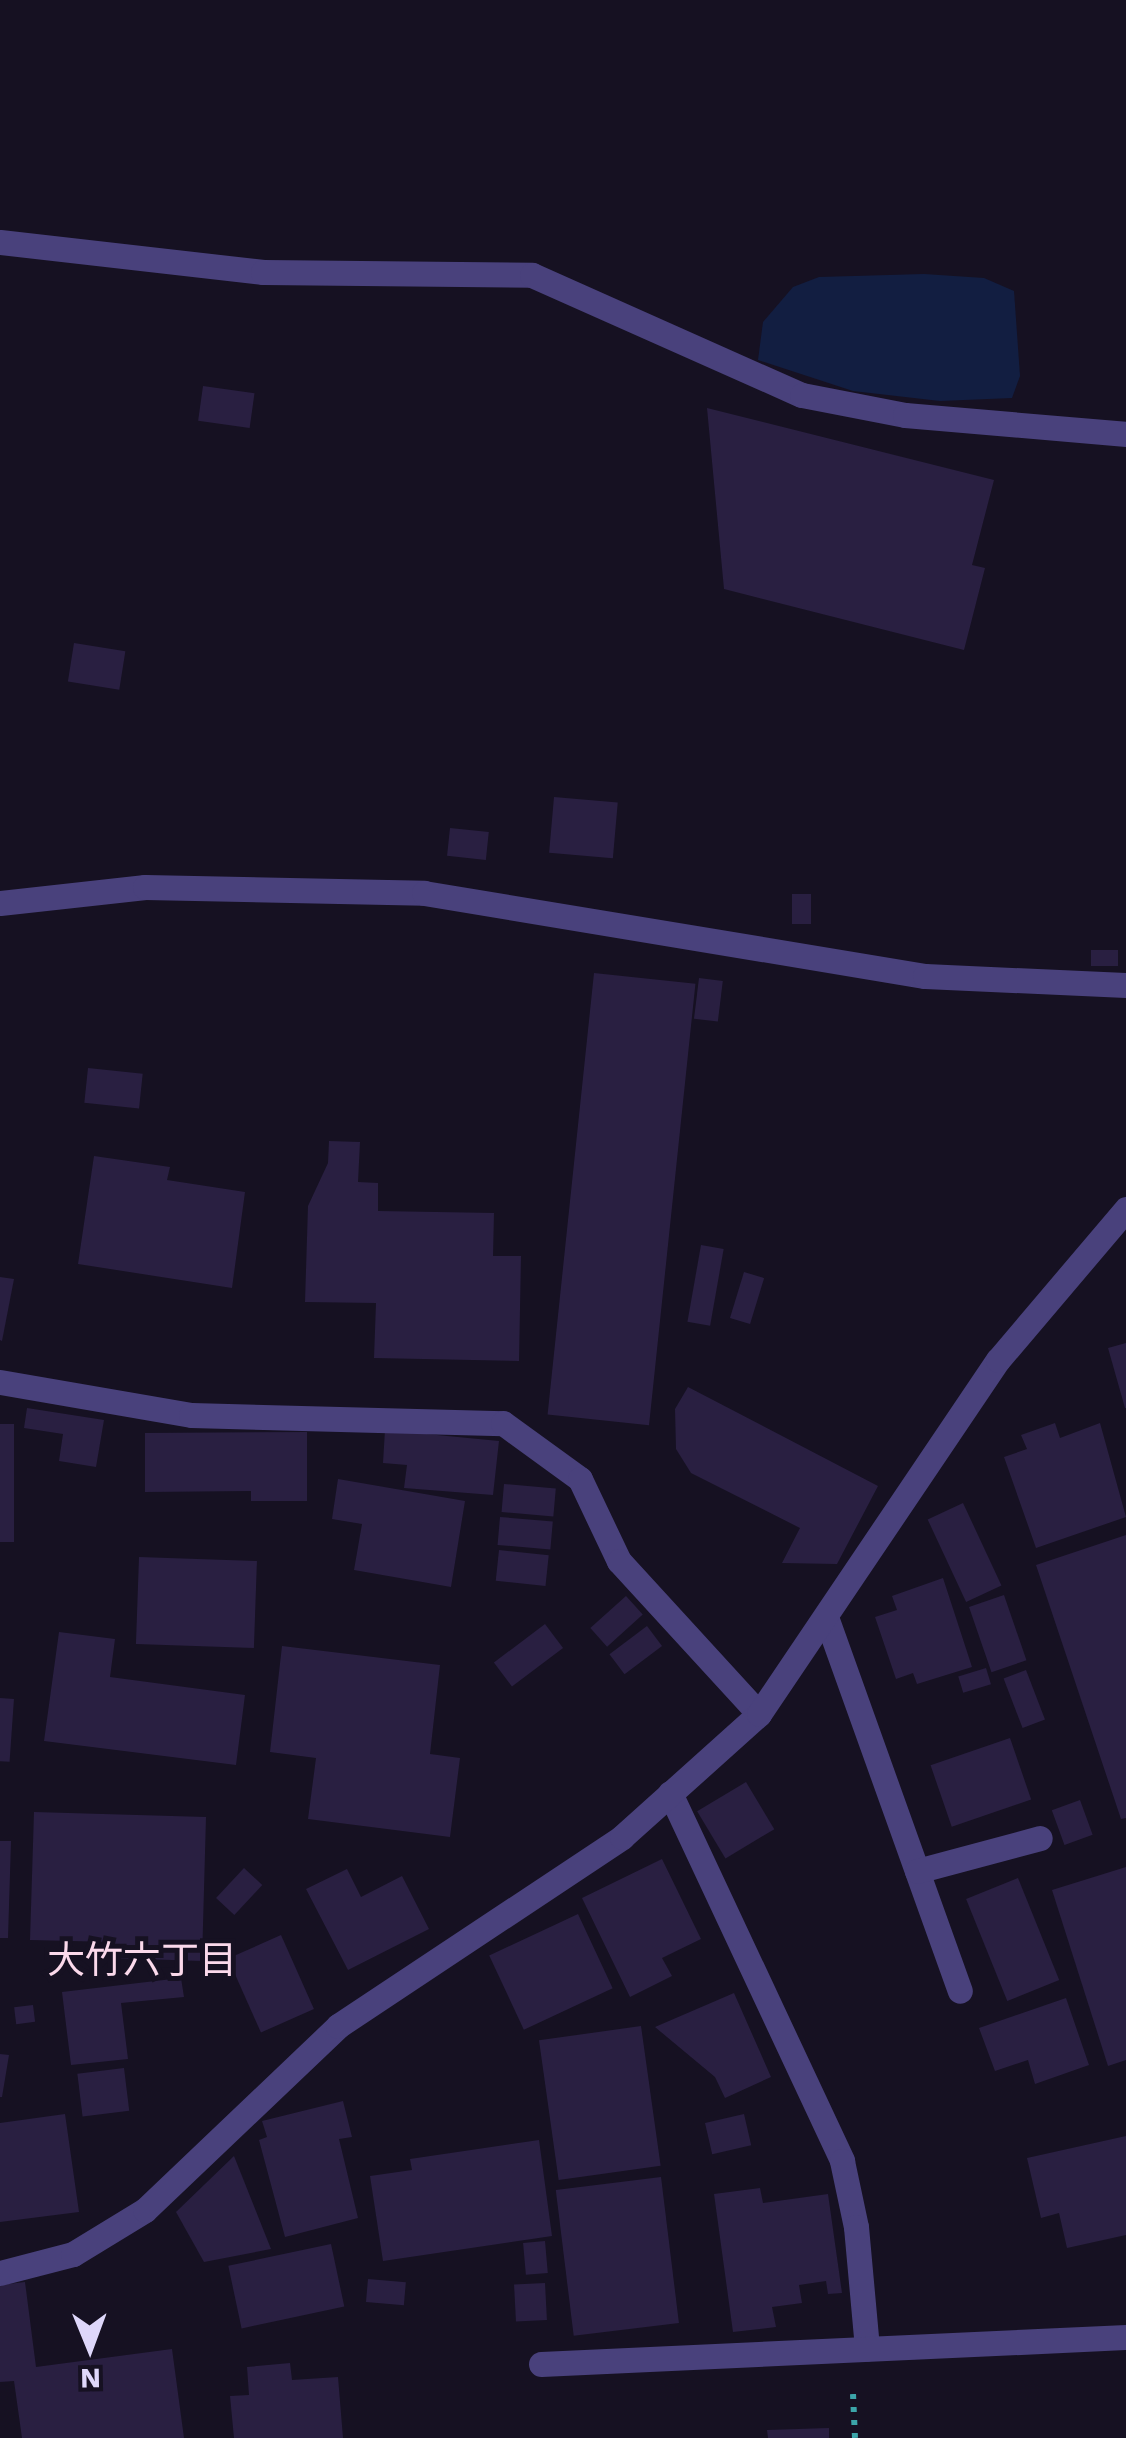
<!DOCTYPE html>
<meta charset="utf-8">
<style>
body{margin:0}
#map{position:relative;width:1126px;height:2438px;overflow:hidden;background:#161122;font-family:"Work Sans","Noto Sans JP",sans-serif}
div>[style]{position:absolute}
.water>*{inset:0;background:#121e41}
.building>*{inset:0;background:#291f41;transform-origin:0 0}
.path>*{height:6px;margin-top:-3px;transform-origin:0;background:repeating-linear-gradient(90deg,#3ca5a9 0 5px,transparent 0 13px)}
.minor>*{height:25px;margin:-12.5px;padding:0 12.5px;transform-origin:12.5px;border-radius:12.5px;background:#49417c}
span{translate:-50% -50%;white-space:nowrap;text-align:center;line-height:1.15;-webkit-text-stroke:10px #161122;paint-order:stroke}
.neighbourhood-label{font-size:38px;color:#fbd9eb}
.north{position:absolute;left:40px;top:2298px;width:100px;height:100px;-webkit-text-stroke:8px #161122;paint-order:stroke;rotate:179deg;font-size:28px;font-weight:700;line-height:40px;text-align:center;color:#ded7fa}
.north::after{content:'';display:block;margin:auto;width:35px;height:45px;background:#ded7fa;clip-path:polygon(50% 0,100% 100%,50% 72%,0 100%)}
</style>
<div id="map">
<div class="water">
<div style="clip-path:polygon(924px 274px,984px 278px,1014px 291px,1020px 376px,1012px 398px,940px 401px,853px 391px,758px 360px,763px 322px,793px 287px,819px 277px)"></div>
</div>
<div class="building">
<div style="left:203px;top:386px;width:52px;height:35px;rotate:8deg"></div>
<div style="clip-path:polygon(707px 408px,994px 480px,972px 565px,985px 568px,964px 650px,724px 589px)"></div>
<div style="left:74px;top:643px;width:52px;height:39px;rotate:9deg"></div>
<div style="left:554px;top:797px;width:64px;height:56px;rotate:5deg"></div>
<div style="left:450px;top:828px;width:39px;height:28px;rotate:6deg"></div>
<div style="left:792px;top:894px;width:19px;height:30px"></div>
<div style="left:1091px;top:950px;width:27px;height:16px"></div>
<div style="left:594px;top:973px;width:102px;height:444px;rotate:6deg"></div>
<div style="left:699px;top:978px;width:24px;height:41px;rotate:7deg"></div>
<div style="left:88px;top:1068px;width:55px;height:35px;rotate:6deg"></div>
<div style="clip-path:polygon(329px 1141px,360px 1142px,358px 1182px,378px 1183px,378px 1211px,494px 1213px,493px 1256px,521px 1256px,519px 1361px,374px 1358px,376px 1303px,305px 1302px,308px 1206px,328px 1163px)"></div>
<div style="clip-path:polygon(94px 1156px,170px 1167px,167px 1180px,245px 1192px,232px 1288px,78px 1264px)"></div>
<div style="left:701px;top:1245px;width:23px;height:78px;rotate:10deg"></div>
<div style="left:744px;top:1272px;width:21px;height:48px;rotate:17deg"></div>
<div style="clip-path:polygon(0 1277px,14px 1279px,2px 1341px,0 1340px)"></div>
<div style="clip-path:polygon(1126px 1343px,1126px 1408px,1125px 1408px,1108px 1348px)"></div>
<div style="clip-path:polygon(688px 1387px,878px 1486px,837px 1564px,782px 1563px,800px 1528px,691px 1473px,676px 1449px,675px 1409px)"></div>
<div style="clip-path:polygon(27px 1408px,104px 1420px,96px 1467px,59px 1461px,63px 1434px,24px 1428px)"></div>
<div style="clip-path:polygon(1055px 1423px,1060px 1438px,1100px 1423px,1126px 1517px,1036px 1548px,1004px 1457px,1027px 1449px,1021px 1435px)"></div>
<div style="left:0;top:1424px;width:14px;height:118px"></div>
<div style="clip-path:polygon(385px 1430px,499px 1441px,493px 1495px,404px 1488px,407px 1465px,383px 1463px)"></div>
<div style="clip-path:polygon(307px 1432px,307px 1501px,251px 1501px,251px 1491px,145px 1492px,145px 1433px)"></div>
<div style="clip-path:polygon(338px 1479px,465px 1501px,451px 1587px,354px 1570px,362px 1524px,332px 1519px)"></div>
<div style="left:504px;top:1484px;width:52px;height:28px;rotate:5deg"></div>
<div style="left:963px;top:1503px;width:91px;height:39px;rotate:65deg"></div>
<div style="left:500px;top:1517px;width:53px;height:28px;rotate:5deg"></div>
<div style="clip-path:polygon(1126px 1535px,1126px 1818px,1121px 1819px,1036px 1565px)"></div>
<div style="left:499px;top:1550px;width:50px;height:31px;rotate:6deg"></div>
<div style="left:139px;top:1557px;width:118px;height:87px;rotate:2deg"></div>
<div style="clip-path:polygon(943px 1578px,972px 1667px,917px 1684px,913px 1673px,896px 1679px,875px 1617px,897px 1610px,892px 1596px)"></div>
<div style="left:1004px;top:1595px;width:69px;height:37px;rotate:71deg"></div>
<div style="left:626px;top:1596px;width:25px;height:48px;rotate:48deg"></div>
<div style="left:545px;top:1624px;width:30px;height:64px;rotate:53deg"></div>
<div style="left:647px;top:1626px;width:25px;height:47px;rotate:53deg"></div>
<div style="clip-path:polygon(59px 1632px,115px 1639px,110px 1677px,245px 1695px,236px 1765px,44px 1741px)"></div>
<div style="clip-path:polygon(282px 1646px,440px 1665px,430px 1754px,460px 1758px,450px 1837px,308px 1819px,316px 1758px,270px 1752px)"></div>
<div style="left:986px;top:1668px;width:17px;height:29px;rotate:73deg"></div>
<div style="left:1026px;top:1670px;width:53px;height:24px;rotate:69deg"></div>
<div style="left:0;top:1698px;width:14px;height:63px;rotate:4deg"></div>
<div style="left:1010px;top:1738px;width:65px;height:84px;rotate:71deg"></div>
<div style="left:746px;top:1782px;width:55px;height:57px;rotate:59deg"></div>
<div style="left:1080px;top:1800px;width:37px;height:30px;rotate:70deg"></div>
<div style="clip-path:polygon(34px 1812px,206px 1817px,202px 1961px,112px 1958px,113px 1942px,30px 1940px)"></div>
<div style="clip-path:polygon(0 1841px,11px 1841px,8px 1938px,0 1938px)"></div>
<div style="clip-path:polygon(662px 1859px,701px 1939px,662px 1958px,672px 1976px,630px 1997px,582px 1898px)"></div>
<div style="clip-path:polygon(1126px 1867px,1126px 2060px,1108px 2066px,1052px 1890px)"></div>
<div style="left:244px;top:1868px;width:25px;height:41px;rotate:43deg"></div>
<div style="clip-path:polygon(347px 1869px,361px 1897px,402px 1876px,429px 1929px,348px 1970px,306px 1889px)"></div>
<div style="left:1018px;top:1878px;width:110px;height:56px;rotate:68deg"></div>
<div style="left:578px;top:1914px;width:82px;height:98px;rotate:65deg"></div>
<div style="left:281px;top:1935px;width:81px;height:58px;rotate:66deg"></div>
<div style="clip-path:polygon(181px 1978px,184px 1997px,121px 2003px,128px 2059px,71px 2065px,62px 1992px)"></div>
<div style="clip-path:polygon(734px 1993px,771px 2077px,725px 2098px,715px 2077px,655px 2027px)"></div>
<div style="clip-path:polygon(1066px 1998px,1089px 2065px,1035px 2084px,1028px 2060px,995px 2071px,979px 2028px)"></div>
<div style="left:33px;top:2005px;width:17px;height:19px;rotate:83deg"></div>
<div style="left:641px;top:2026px;width:141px;height:103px;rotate:82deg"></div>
<div style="clip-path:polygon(0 2054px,9px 2055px,2px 2097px,0 2097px)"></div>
<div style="left:124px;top:2068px;width:43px;height:47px;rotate:83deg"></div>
<div style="clip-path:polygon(343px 2101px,352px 2137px,339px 2139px,358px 2218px,285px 2237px,259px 2140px,267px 2137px,262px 2121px)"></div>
<div style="clip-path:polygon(65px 2114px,79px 2212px,0 2222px,0 2123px)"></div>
<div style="left:744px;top:2114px;width:32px;height:40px;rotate:77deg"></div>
<div style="clip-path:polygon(1126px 2136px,1126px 2235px,1067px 2248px,1059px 2213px,1041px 2218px,1027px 2158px)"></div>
<div style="clip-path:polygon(539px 2140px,552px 2236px,383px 2261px,370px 2176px,412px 2170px,410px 2159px)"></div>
<div style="clip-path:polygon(234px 2156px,271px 2249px,204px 2262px,176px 2212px)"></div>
<div style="left:661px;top:2177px;width:147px;height:106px;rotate:83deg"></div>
<div style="clip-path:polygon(760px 2188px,763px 2203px,828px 2194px,842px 2293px,828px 2294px,826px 2281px,799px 2285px,802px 2303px,772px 2307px,776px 2327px,733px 2332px,714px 2194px)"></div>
<div style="left:545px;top:2241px;width:32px;height:22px;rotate:85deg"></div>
<div style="left:331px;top:2244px;width:64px;height:105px;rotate:78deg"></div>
<div style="left:368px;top:2279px;width:38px;height:23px;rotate:5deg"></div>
<div style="clip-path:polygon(25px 2282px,36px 2367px,172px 2349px,184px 2438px,22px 2438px,14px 2381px,0 2382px,0 2285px)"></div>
<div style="left:545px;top:2283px;width:37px;height:31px;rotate:87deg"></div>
<div style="clip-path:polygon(290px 2363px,292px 2380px,338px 2377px,343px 2438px,234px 2438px,230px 2396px,249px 2395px,247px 2367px)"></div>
<div style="clip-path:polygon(829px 2428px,829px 2438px,768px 2438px,767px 2430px)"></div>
</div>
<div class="path">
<div style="left:853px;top:2394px;width:44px;rotate:87.4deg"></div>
</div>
<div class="minor">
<div style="left:0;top:242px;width:265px;rotate:6.5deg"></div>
<div style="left:263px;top:272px;width:269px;rotate:0.6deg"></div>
<div style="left:532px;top:275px;width:295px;rotate:24deg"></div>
<div style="left:802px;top:395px;width:105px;rotate:11deg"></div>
<div style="left:905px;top:415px;width:222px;rotate:4.9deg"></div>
<div style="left:0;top:903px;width:146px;rotate:-6.3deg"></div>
<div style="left:145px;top:887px;width:279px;rotate:1.2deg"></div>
<div style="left:424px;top:893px;width:508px;rotate:9.41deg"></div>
<div style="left:925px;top:976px;width:201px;rotate:2.6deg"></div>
<div style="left:0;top:1382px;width:194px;rotate:9.8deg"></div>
<div style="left:191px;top:1415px;width:312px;rotate:1.5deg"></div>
<div style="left:503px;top:1423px;width:95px;rotate:36deg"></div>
<div style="left:580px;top:1479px;width:91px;rotate:64.6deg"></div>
<div style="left:619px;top:1561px;width:207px;rotate:47.5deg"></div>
<div style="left:826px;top:1617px;width:397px;rotate:70.3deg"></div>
<div style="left:670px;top:1793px;width:406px;rotate:64.9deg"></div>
<div style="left:842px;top:2161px;width:67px;rotate:78deg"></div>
<div style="left:856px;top:2227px;width:122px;rotate:84.8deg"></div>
<div style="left:917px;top:1871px;width:127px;rotate:-15deg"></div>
<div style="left:0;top:2273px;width:75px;rotate:-14.6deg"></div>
<div style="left:73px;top:2254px;width:84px;rotate:-31.4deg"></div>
<div style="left:145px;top:2210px;width:267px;rotate:-43.6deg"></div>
<div style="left:338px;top:2026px;width:341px;rotate:-33.6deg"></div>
<div style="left:622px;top:1837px;width:184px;rotate:-41.9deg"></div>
<div style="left:759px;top:1714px;width:427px;rotate:-56deg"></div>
<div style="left:998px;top:1360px;width:198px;rotate:-49.7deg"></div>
<div style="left:541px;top:2364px;width:586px;rotate:-2.64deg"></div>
</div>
<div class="neighbourhood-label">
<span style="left:142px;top:1961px">大竹六丁目</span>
</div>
<div class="north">N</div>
</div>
